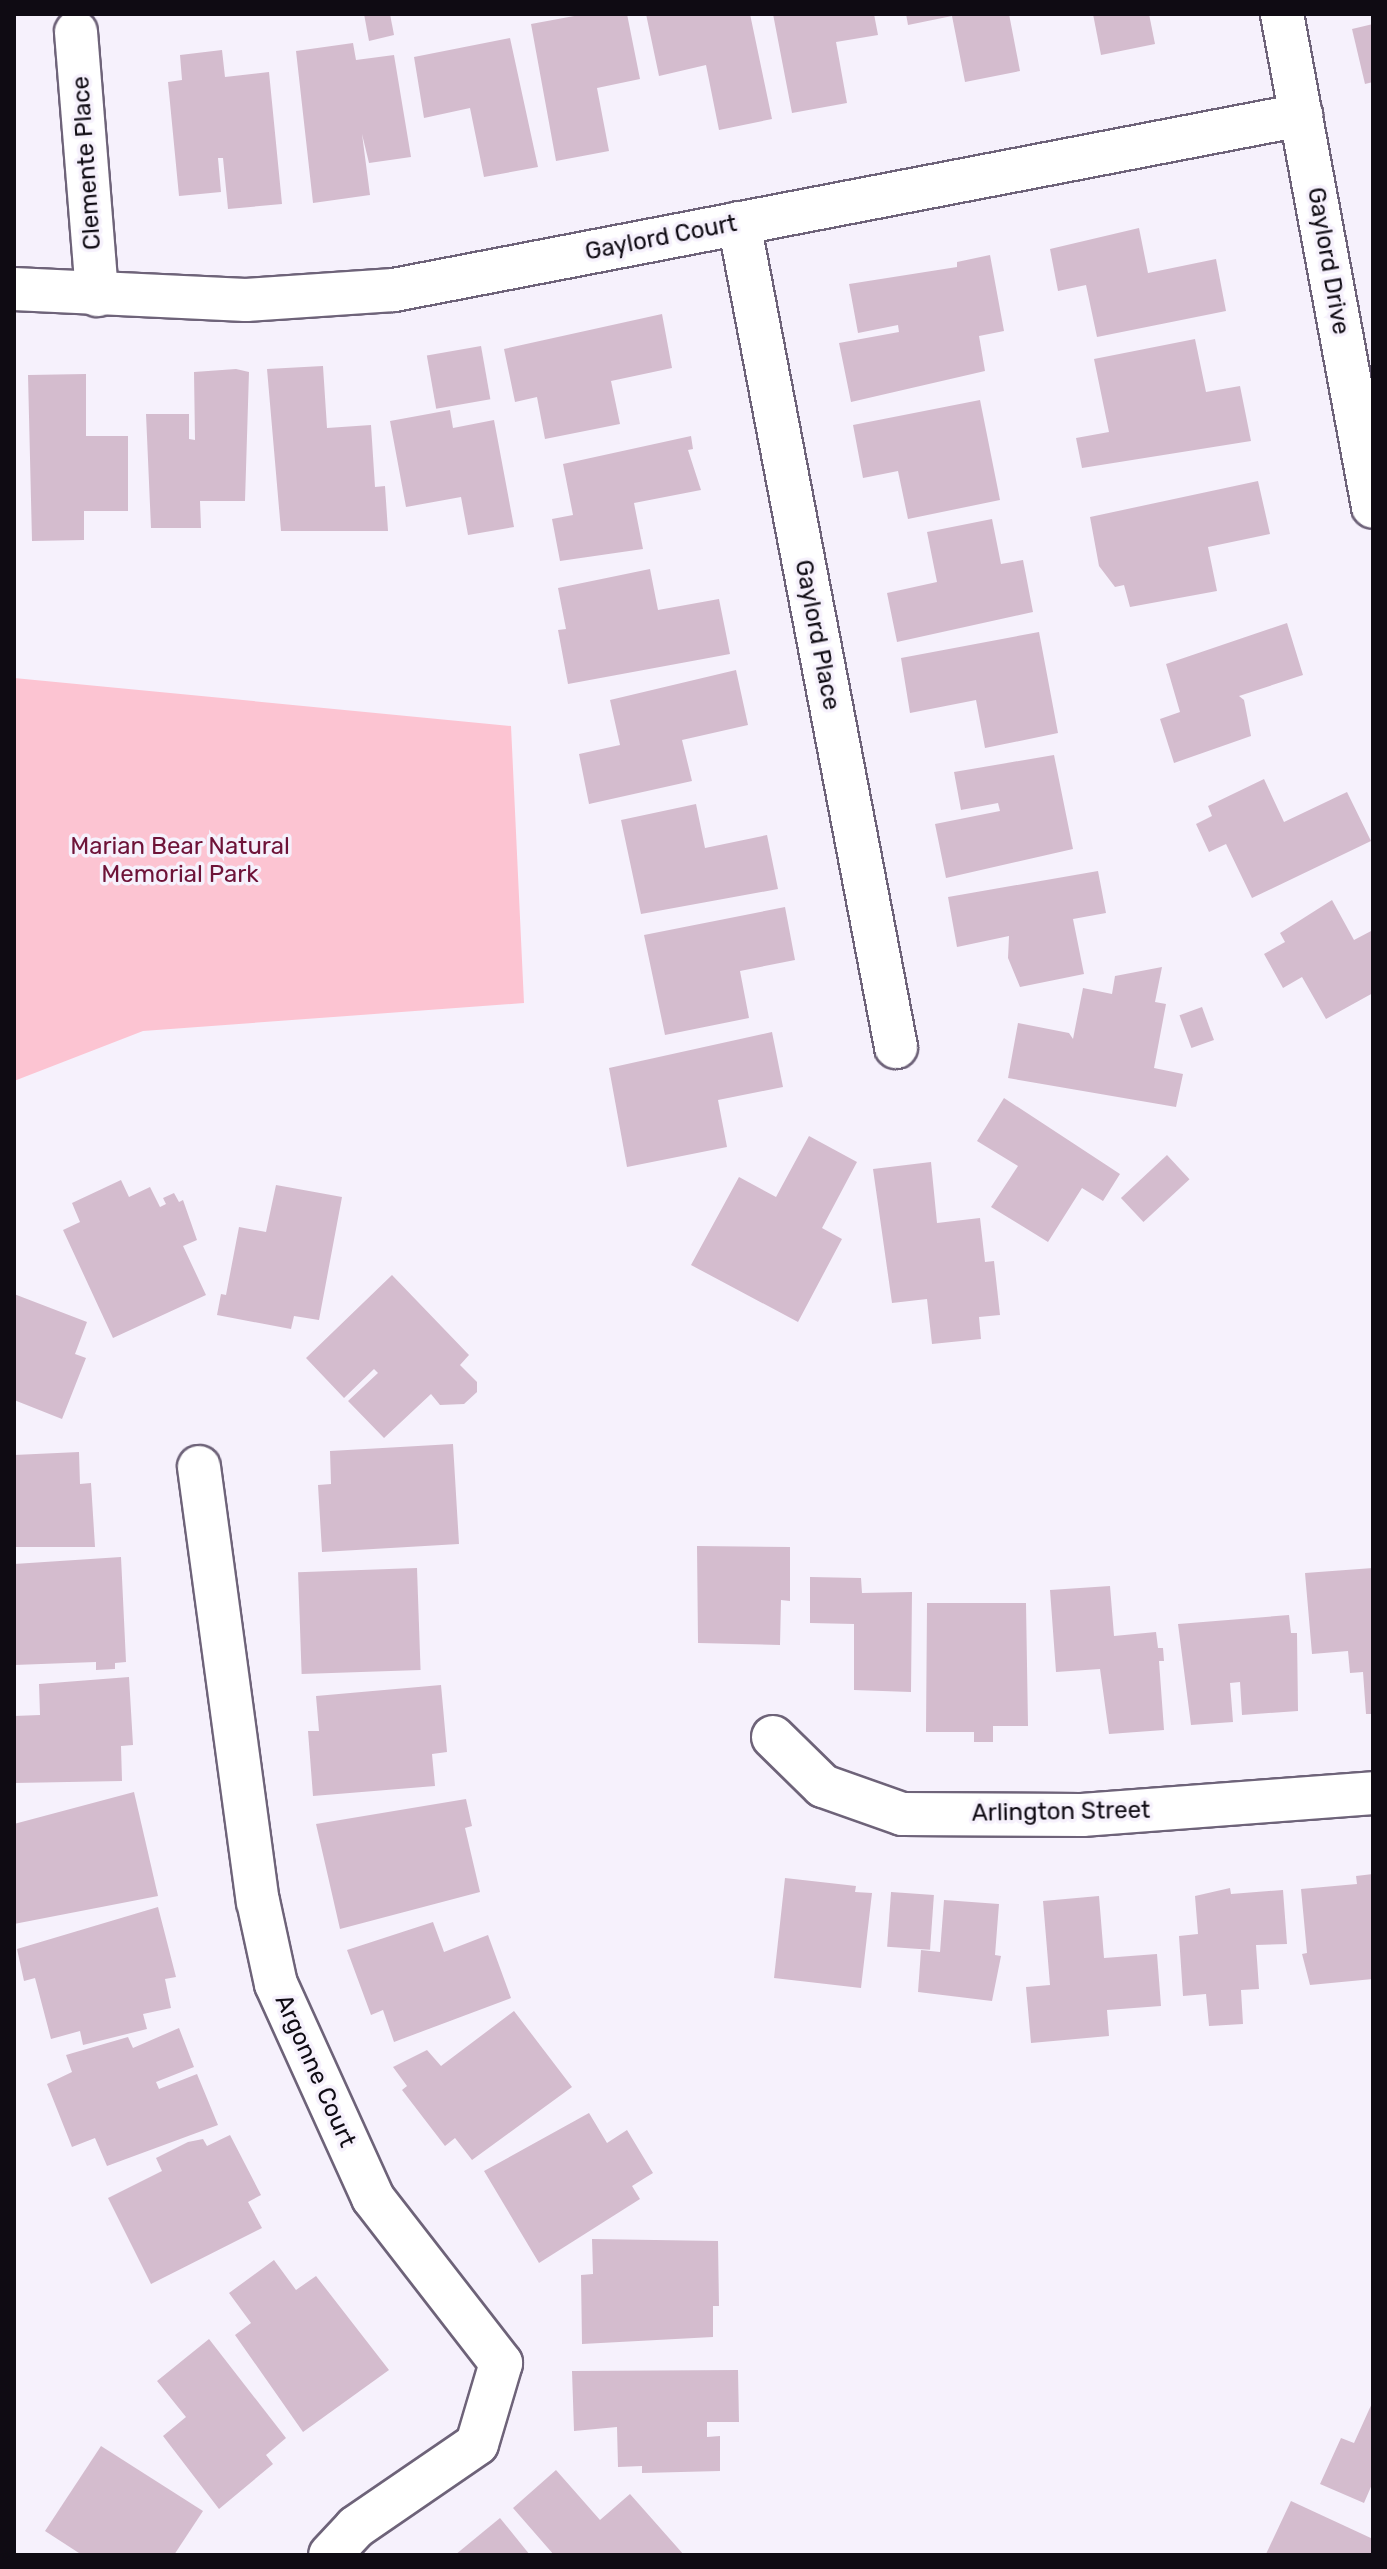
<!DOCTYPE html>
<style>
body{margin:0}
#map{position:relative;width:1387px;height:2569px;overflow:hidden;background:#f6f1fc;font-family:Rubik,sans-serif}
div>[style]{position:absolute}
.green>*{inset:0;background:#fcc4d2}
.building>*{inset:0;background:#d4bcce;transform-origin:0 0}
.roads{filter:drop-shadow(2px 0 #6e6379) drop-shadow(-2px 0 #6e6379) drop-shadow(0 2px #6e6379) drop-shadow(0 -2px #6e6379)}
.street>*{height:42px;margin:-21px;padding:0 21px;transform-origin:21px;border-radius:21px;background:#fff}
span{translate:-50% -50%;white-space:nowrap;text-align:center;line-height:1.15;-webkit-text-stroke:7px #f6f1fc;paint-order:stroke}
.street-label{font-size:24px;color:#0f0b13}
.park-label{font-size:24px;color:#6e1338}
.frame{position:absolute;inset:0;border:16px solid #0f0b13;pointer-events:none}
</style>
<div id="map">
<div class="green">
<div style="clip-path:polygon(14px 678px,511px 726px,524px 1003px,143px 1031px,14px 1081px)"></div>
</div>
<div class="building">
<div style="clip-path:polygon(364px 14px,390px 14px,394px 35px,369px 41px)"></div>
<div style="clip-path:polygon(585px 14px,627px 14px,640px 79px,597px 88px,609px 151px,556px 161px,531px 24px)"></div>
<div style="clip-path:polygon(646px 14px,750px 14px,772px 119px,719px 130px,706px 65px,659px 76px)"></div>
<div style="clip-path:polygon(773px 14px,874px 14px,878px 35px,836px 42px,847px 103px,792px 113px)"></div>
<div style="clip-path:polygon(906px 14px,1009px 14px,1020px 71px,965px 82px,952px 16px,908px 25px)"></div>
<div style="clip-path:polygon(1093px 14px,1149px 14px,1155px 44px,1101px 55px)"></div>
<div style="clip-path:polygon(1373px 24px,1373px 82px,1365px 84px,1352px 29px)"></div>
<div style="clip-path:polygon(510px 38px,538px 167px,484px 177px,470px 108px,424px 118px,414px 57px)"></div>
<div style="clip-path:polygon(353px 43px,356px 60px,394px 55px,411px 157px,369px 163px,362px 134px,370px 195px,313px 203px,296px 51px)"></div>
<div style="clip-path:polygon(222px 50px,225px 77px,269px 72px,282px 204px,228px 209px,223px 158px,218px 158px,221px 192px,179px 196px,168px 82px,182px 80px,180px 55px)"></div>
<div style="clip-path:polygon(1139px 228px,1148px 273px,1216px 259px,1226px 311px,1097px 337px,1086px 285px,1058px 291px,1050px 249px)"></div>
<div style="clip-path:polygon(990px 255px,1004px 331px,979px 336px,985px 371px,851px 402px,839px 343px,899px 332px,898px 325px,858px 333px,849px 284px,957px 267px,957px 262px)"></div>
<div style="clip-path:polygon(662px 314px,672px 368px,611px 381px,620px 424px,545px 439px,537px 397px,515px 402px,504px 349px)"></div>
<div style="clip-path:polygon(1195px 339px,1206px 392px,1240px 386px,1251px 441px,1082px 468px,1076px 438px,1109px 432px,1094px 359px)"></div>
<div style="left:481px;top:346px;width:54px;height:55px;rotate:80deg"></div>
<div style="clip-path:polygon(323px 366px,327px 428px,371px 425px,375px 487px,385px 486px,388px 531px,281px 531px,267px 369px)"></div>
<div style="clip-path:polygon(236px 369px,249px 372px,245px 501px,200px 501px,201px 528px,151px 528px,146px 414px,189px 414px,189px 439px,195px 440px,194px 372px)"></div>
<div style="clip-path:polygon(86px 374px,86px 436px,128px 436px,128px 511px,84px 511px,84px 540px,32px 541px,28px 375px)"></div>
<div style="clip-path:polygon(980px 400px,1000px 500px,908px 519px,898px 471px,863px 478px,853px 425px)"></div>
<div style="clip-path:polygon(450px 410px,453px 428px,494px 420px,514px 527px,468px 535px,461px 497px,406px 507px,390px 421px)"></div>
<div style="clip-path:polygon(691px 436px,693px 449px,688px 450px,701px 490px,634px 503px,643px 549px,560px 561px,552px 519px,573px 515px,563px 464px)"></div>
<div style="clip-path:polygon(1258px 481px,1270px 534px,1208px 547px,1217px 591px,1130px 607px,1124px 585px,1115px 587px,1099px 566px,1090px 517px)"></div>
<div style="clip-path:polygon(992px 519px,1001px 564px,1023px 560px,1033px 612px,897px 642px,887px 593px,937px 582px,927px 532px)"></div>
<div style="clip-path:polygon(650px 569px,658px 610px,719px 599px,730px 654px,568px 684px,558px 630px,566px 629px,558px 588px)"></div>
<div style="clip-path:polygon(1287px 623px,1303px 675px,1239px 696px,1244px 700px,1251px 736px,1174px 763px,1160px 719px,1180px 712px,1166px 664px)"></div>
<div style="clip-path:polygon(1039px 632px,1058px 733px,985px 748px,976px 700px,910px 713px,901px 658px)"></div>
<div style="clip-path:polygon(736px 670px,748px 725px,682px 740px,692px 781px,589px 804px,579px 754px,620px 745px,610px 700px)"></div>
<div style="clip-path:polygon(1054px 755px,1073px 849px,946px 878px,935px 824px,1000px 811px,998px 803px,961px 810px,954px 772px)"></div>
<div style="clip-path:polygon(1264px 779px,1284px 822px,1347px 792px,1371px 841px,1252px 898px,1226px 844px,1209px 852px,1196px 824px,1212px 816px,1208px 806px)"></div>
<div style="clip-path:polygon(696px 804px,705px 848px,767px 835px,778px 889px,641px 914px,621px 820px)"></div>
<div style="clip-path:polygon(1098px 871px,1106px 913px,1073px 919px,1084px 974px,1020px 987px,1008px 958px,1009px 936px,957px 947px,948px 897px)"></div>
<div style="clip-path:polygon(1332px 900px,1354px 940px,1373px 930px,1373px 993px,1326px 1019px,1302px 977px,1283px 988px,1264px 954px,1285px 942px,1280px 933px)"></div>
<div style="clip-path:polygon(785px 907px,795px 960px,740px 971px,749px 1018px,665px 1035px,644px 935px)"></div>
<div style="clip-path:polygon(1162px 967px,1155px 1002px,1166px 1004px,1154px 1068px,1183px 1074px,1176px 1107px,1008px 1078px,1018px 1023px,1069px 1033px,1073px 1039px,1083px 988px,1112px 994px,1115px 976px)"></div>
<div style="left:1202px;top:1007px;width:35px;height:24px;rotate:70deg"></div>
<div style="clip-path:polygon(772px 1032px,783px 1087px,718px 1100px,727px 1147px,627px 1167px,609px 1068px)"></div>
<div style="clip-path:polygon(1004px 1098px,1120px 1174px,1103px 1201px,1082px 1188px,1048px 1242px,991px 1207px,1018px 1166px,977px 1141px)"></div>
<div style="clip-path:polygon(809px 1136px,857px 1162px,822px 1228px,842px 1239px,798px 1322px,691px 1265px,739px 1177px,776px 1197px)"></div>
<div style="left:1167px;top:1155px;width:33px;height:63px;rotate:47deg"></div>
<div style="clip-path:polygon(931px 1162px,937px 1223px,980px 1218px,985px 1262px,994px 1261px,1000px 1315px,979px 1317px,981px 1339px,932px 1344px,927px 1299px,892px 1303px,873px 1169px)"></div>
<div style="clip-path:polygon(121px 1180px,129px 1197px,150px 1187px,160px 1207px,166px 1204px,163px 1198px,174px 1193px,179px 1202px,183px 1200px,197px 1240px,183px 1246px,206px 1295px,113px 1338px,63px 1230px,80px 1222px,72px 1203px)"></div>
<div style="clip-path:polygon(276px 1185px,342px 1197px,319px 1320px,294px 1316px,291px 1329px,217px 1315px,221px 1294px,226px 1295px,239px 1227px,266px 1232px)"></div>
<div style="clip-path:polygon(392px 1275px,469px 1355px,460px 1365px,477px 1382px,477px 1392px,464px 1404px,440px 1405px,431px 1394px,384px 1438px,348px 1401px,378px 1373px,374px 1369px,344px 1398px,306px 1358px)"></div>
<div style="clip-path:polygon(14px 1294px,87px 1322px,75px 1354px,86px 1358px,62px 1419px,14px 1400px)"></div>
<div style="clip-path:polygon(453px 1444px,459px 1544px,322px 1552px,318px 1485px,331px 1484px,330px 1451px)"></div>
<div style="clip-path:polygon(79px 1452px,80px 1484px,91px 1483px,95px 1547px,14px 1547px,14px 1455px)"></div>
<div style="clip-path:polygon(697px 1546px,790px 1547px,790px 1601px,781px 1600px,780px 1645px,698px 1643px)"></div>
<div style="clip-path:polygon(121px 1557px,126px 1662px,115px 1663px,115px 1669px,96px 1670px,96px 1662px,14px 1665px,14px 1564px)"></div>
<div style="left:417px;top:1568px;width:102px;height:119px;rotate:88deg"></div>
<div style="clip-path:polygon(1373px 1568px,1373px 1714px,1366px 1714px,1363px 1672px,1350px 1673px,1348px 1651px,1312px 1654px,1305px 1573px)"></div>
<div style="clip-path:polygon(810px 1577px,861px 1578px,862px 1593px,912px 1592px,911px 1692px,854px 1690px,854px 1624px,810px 1623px)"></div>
<div style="clip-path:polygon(1110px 1586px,1114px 1636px,1156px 1632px,1158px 1648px,1163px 1648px,1164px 1661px,1159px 1661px,1164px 1730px,1109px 1734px,1100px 1669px,1056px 1672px,1050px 1590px)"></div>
<div style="clip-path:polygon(927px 1603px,1026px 1603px,1028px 1726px,993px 1726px,993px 1742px,974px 1742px,974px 1732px,926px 1732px)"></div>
<div style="clip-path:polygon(1289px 1615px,1291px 1633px,1297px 1633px,1298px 1711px,1242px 1715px,1240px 1682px,1230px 1683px,1233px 1722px,1191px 1725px,1178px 1624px)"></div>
<div style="clip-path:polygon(129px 1677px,133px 1745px,121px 1746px,122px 1781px,14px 1783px,14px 1716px,40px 1715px,39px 1684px)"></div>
<div style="clip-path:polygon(441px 1685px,447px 1752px,432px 1754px,435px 1786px,313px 1796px,308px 1731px,319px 1731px,316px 1696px)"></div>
<div style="clip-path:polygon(134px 1792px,158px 1896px,14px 1924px,14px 1824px)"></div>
<div style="clip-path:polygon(466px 1799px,472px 1826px,465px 1828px,480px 1892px,340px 1929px,316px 1824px)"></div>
<div style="clip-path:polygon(1373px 1874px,1373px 1979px,1310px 1985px,1302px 1954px,1307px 1953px,1301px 1889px,1357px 1884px,1356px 1876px)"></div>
<div style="clip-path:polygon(785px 1878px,856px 1886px,855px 1892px,872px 1893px,861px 1988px,774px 1978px)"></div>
<div style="clip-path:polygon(1230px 1888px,1231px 1894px,1283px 1890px,1287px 1944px,1256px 1945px,1259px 1989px,1241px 1990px,1243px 2024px,1209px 2026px,1206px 1994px,1183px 1996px,1179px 1936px,1198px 1934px,1195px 1896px)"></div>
<div style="left:891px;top:1892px;width:43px;height:55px;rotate:4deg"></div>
<div style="clip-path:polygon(1099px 1896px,1104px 1958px,1157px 1954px,1161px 2006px,1107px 2010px,1109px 2036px,1031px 2043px,1026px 1987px,1050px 1985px,1043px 1901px)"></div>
<div style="clip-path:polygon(944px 1900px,999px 1904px,995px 1955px,1001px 1956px,992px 2001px,918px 1992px,921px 1950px,940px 1952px)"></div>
<div style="clip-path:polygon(158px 1907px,176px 1977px,165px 1979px,171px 2008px,143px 2014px,147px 2029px,83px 2045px,80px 2031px,51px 2039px,35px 1978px,24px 1981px,17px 1949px)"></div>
<div style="clip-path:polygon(433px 1922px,444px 1952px,488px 1935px,511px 1998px,394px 2042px,383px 2010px,371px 2015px,347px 1950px)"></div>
<div style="clip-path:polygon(514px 2011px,572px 2087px,472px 2160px,455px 2138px,445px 2146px,402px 2090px,407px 2086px,393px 2067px,427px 2050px,441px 2066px)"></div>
<div style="clip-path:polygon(179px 2028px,194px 2067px,156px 2082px,159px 2089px,197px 2074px,218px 2125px,107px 2166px,95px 2138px,72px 2147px,47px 2084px,72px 2072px,66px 2055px,128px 2037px,133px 2048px)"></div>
<div style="clip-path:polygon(589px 2113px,607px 2143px,627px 2130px,653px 2173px,632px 2186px,640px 2199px,539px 2263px,484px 2171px)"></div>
<div style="clip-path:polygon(230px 2135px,261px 2195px,248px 2202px,262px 2228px,151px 2284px,108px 2198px,162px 2171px,156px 2158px,188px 2142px,203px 2139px,207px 2146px)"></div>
<div style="clip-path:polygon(592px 2239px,718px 2241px,719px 2306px,713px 2306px,713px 2337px,582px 2344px,581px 2275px,593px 2274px)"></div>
<div style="clip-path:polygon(274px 2260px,296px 2290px,316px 2276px,389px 2370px,303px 2432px,235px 2335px,251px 2323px,229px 2293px)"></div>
<div style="clip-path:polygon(209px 2339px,286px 2438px,266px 2455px,273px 2464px,219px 2509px,163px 2436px,186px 2417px,157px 2381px)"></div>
<div style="clip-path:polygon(738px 2370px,739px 2422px,707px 2422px,707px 2437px,720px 2436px,720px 2471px,642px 2473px,642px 2466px,618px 2467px,617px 2427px,574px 2431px,572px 2371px)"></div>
<div style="clip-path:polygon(1373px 2401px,1373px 2482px,1364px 2503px,1320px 2484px,1341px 2438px,1354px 2443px)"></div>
<div style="clip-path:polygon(101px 2446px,203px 2511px,174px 2555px,82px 2555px,45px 2531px)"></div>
<div style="clip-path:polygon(556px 2470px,600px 2520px,630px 2494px,684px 2555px,554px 2555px,513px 2508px)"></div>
<div style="clip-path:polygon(1291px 2501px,1373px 2539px,1373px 2555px,1266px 2554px)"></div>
<div style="clip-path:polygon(500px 2518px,530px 2555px,455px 2555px)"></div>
</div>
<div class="roads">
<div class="street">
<div style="left:1282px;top:14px;width:501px;rotate:79.54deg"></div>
<div style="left:76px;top:32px;width:264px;rotate:85.4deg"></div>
<div style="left:739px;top:223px;width:839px;rotate:79.21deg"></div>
<div style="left:14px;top:289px;width:232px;rotate:2.7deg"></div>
<div style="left:246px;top:300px;width:148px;rotate:-3.9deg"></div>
<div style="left:394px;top:290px;width:924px;rotate:-10.92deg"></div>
<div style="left:199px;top:1467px;width:438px;rotate:82.3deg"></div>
<div style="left:258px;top:1901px;width:85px;rotate:77.8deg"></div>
<div style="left:276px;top:1984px;width:235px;rotate:65.6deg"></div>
<div style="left:373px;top:2198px;width:209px;rotate:52.2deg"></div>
<div style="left:501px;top:2363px;width:84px;rotate:106.5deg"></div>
<div style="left:477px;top:2444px;width:147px;rotate:145.6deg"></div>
<div style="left:356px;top:2527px;width:38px;rotate:133deg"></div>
<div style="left:773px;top:1737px;width:70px;rotate:44.4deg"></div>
<div style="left:823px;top:1786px;width:84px;rotate:19.5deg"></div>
<div style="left:902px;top:1814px;width:180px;rotate:0.3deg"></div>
<div style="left:1082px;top:1815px;width:292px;rotate:-4.3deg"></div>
</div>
</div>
<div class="street-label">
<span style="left:87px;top:163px;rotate:-94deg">Clemente Place</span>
<span style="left:661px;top:238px;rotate:-11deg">Gaylord Court</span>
<span style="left:1328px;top:261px;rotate:80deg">Gaylord Drive</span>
<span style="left:817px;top:635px;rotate:79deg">Gaylord Place</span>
<span style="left:1061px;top:1812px;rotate:-1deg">Arlington Street</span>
<span style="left:315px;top:2071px;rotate:66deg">Argonne Court</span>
</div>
<div class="park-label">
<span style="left:180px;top:861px">Marian Bear Natural<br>Memorial Park</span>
</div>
<div class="frame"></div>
</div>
